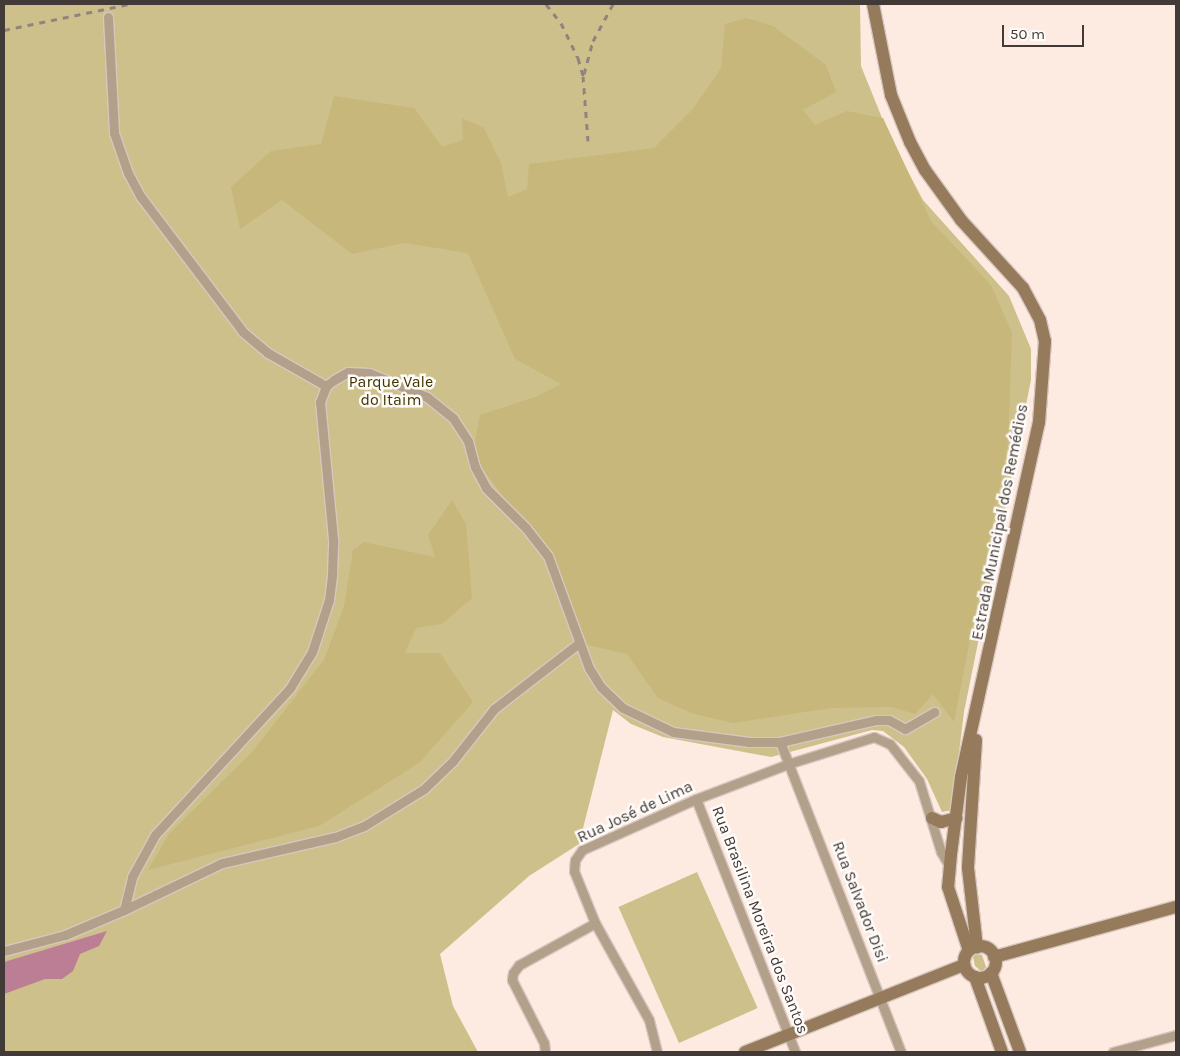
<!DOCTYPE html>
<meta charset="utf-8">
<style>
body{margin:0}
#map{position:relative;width:1180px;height:1056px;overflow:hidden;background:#fdeae1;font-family:Karla,sans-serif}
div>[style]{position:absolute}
.green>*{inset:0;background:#cec08a;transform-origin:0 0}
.forest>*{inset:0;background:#c7b77a}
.water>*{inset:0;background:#bc7e95}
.roads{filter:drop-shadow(1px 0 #d8c7bf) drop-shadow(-1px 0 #d8c7bf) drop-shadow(0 1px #d8c7bf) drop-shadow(0 -1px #d8c7bf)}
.street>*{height:9px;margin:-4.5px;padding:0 4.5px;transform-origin:4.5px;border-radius:4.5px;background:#b3a08b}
.secondary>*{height:12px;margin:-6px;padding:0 6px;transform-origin:6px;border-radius:6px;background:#957a5b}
.secondary>.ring{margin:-6px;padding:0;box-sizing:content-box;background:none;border:12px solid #957a5b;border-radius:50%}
.rail>*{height:3px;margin-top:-1.5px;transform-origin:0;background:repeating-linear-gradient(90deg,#91847f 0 6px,transparent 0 12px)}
span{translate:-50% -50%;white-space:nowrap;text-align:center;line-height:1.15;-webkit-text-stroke:5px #fefbf9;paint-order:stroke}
.park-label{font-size:16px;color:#413602}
.street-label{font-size:16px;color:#423a37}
.frame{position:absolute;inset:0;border:5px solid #423a37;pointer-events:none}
.scale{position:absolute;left:1002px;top:25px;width:82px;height:22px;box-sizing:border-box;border:2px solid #423a37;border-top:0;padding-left:6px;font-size:15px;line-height:18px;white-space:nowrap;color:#423a37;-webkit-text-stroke:4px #fefbf9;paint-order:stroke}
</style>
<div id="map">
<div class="green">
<div style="clip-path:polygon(4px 4px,860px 4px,861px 66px,891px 140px,923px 200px,1009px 296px,1031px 349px,1031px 380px,964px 712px,952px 810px,942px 812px,927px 779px,904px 747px,883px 731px,872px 730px,771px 757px,663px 737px,631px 724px,613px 710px,579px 844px,529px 876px,440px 954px,453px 1006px,478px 1052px,4px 1052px)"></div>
<div style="left:697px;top:872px;width:149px;height:86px;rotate:66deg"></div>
<div style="clip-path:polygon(976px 954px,982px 955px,986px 967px,982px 972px,975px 966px,973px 957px)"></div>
</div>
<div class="forest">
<div style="clip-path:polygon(746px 18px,773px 26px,826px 65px,836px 92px,803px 110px,815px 125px,847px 111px,883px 118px,931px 221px,991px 285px,1012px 333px,1008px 444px,954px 722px,933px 694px,915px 714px,891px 707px,831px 708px,733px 723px,691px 713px,658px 698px,627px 654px,579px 643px,536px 540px,472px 455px,480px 415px,535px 397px,561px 384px,515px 359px,468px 253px,404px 243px,352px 254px,282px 200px,240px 229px,231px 187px,271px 151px,321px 144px,334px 96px,414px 108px,442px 147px,463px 140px,462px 118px,484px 128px,501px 163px,508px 197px,527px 189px,529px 164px,654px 148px,693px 109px,721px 68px,725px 24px)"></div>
<div style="clip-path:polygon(452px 500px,466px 524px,472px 598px,442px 624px,416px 628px,405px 653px,440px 653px,473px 702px,419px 763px,319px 826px,148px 870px,169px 834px,252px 752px,324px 660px,344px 606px,353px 550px,364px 542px,435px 557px,428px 535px)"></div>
</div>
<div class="water">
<div style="clip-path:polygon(107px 931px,99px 946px,80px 954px,73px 971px,62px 979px,45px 979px,4px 994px,4px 962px)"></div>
</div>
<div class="roads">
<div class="street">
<div style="left:108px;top:17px;width:116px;rotate:87deg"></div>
<div style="left:114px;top:133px;width:42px;rotate:70.7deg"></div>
<div style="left:128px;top:173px;width:27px;rotate:62deg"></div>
<div style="left:141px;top:197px;width:169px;rotate:52.9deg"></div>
<div style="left:243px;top:332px;width:33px;rotate:40deg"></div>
<div style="left:268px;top:353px;width:67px;rotate:29.6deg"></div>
<div style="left:579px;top:643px;width:108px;rotate:142.2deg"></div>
<div style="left:494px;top:709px;width:66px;rotate:128.3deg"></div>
<div style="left:453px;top:761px;width:40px;rotate:136deg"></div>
<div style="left:424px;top:789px;width:70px;rotate:148.3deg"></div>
<div style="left:364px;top:826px;width:31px;rotate:159deg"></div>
<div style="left:335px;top:837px;width:116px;rotate:167deg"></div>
<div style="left:222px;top:863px;width:109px;rotate:154.4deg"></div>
<div style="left:124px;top:910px;width:34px;rotate:-76deg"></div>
<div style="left:132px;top:877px;width:48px;rotate:-61.3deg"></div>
<div style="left:155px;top:835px;width:200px;rotate:-47.4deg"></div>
<div style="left:290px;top:688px;width:42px;rotate:-58.6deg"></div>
<div style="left:312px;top:652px;width:55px;rotate:-71.9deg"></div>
<div style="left:329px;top:600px;width:25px;rotate:-83deg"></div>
<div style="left:332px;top:575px;width:36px;rotate:-88deg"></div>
<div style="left:333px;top:539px;width:138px;rotate:-95.4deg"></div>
<div style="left:320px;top:402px;width:17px;rotate:-69deg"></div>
<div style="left:326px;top:386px;width:10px;rotate:-37deg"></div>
<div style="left:334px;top:380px;width:16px;rotate:-30deg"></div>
<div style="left:348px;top:372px;width:21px;rotate:3deg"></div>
<div style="left:369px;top:373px;width:63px;rotate:22.5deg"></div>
<div style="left:427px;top:397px;width:33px;rotate:39deg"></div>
<div style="left:453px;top:418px;width:27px;rotate:57deg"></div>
<div style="left:468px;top:441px;width:27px;rotate:75deg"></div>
<div style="left:475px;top:467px;width:24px;rotate:62deg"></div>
<div style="left:486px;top:488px;width:57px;rotate:45deg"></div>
<div style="left:526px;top:528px;width:36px;rotate:52deg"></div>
<div style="left:548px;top:556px;width:119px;rotate:69.9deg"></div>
<div style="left:589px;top:668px;width:22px;rotate:58deg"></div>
<div style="left:601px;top:687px;width:30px;rotate:44deg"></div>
<div style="left:623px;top:708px;width:55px;rotate:25.6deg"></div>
<div style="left:673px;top:732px;width:77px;rotate:7.5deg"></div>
<div style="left:749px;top:742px;width:31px"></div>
<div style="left:780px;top:742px;width:333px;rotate:68.7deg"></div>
<div style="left:780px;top:742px;width:98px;rotate:-12.9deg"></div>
<div style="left:876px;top:720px;width:13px"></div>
<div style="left:889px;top:720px;width:18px;rotate:29deg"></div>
<div style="left:905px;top:729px;width:34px;rotate:-30deg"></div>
<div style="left:696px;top:799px;width:272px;rotate:68.6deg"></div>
<div style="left:4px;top:951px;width:63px;rotate:-14.7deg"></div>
<div style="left:65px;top:935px;width:64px;rotate:-23deg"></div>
<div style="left:545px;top:1052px;width:9px;rotate:-96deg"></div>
<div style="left:544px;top:1043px;width:71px;rotate:-116.9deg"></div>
<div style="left:512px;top:980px;width:7px;rotate:-82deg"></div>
<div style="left:513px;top:973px;width:10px;rotate:-53deg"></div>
<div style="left:519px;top:965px;width:87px;rotate:-28.9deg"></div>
<div style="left:657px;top:1052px;width:33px;rotate:-104deg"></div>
<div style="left:649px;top:1020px;width:111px;rotate:-119.1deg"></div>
<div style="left:595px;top:923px;width:56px;rotate:-112deg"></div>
<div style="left:574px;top:871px;width:11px;rotate:-85deg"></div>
<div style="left:575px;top:860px;width:12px;rotate:-55deg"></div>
<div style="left:582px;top:850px;width:125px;rotate:-24.1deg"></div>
<div style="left:696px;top:799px;width:102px;rotate:-20.8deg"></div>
<div style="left:791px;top:763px;width:87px;rotate:-17.4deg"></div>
<div style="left:874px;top:737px;width:17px;rotate:24deg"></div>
<div style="left:890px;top:744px;width:47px;rotate:51.9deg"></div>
<div style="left:919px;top:781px;width:74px;rotate:72.8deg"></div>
<div style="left:941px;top:852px;width:17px;rotate:59deg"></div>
<div style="left:1113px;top:1052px;width:65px;rotate:-15.1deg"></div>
</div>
<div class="secondary">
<div style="left:873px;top:4px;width:93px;rotate:78.8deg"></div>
<div style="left:891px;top:95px;width:51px;rotate:68deg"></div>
<div style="left:910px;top:142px;width:32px;rotate:62deg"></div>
<div style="left:925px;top:170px;width:62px;rotate:54.2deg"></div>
<div style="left:961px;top:220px;width:92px;rotate:47.6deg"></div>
<div style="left:1023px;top:288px;width:36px;rotate:62deg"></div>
<div style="left:1040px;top:320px;width:22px;rotate:77deg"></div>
<div style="left:1045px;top:341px;width:81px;rotate:94.2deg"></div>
<div style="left:1039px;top:422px;width:363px;rotate:102.4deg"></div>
<div style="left:961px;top:777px;width:78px;rotate:97.4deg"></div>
<div style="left:951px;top:854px;width:33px;rotate:95deg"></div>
<div style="left:948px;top:887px;width:67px;rotate:71.8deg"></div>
<div style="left:976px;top:740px;width:128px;rotate:93.6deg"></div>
<div style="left:968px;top:868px;width:80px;rotate:83.5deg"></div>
<div style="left:932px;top:818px;width:10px;rotate:24deg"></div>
<div style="left:941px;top:822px;width:16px;rotate:-14deg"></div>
<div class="ring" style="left:964px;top:946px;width:20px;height:20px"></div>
<div style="left:994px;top:957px;width:189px;rotate:-15.4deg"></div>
<div style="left:991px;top:973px;width:84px;rotate:69.8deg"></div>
<div style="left:975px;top:977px;width:80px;rotate:70.2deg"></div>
<div style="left:745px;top:1052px;width:236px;rotate:-21.7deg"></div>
</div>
</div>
<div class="rail">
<div style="left:546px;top:4px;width:24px;rotate:52deg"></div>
<div style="left:561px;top:23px;width:39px;rotate:64deg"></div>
<div style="left:578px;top:58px;width:19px;rotate:74deg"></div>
<div style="left:583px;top:76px;width:65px;rotate:85.6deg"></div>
<div style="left:4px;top:30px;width:128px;rotate:-11.7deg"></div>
<div style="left:584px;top:74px;width:34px;rotate:-75deg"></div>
<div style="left:593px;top:41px;width:42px;rotate:-61.6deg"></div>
</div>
<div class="park-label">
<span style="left:391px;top:391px">Parque Vale<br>do Itaim</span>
</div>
<div class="street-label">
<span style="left:1000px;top:522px;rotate:-79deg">Estrada Municipal dos Remédios</span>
<span style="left:635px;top:812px;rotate:-25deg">Rua José de Lima</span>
<span style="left:860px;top:902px;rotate:69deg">Rua Salvador Disi</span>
<span style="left:760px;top:920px;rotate:69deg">Rua Brasilina Moreira dos Santos</span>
</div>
<div class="frame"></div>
<div class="scale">50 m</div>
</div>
